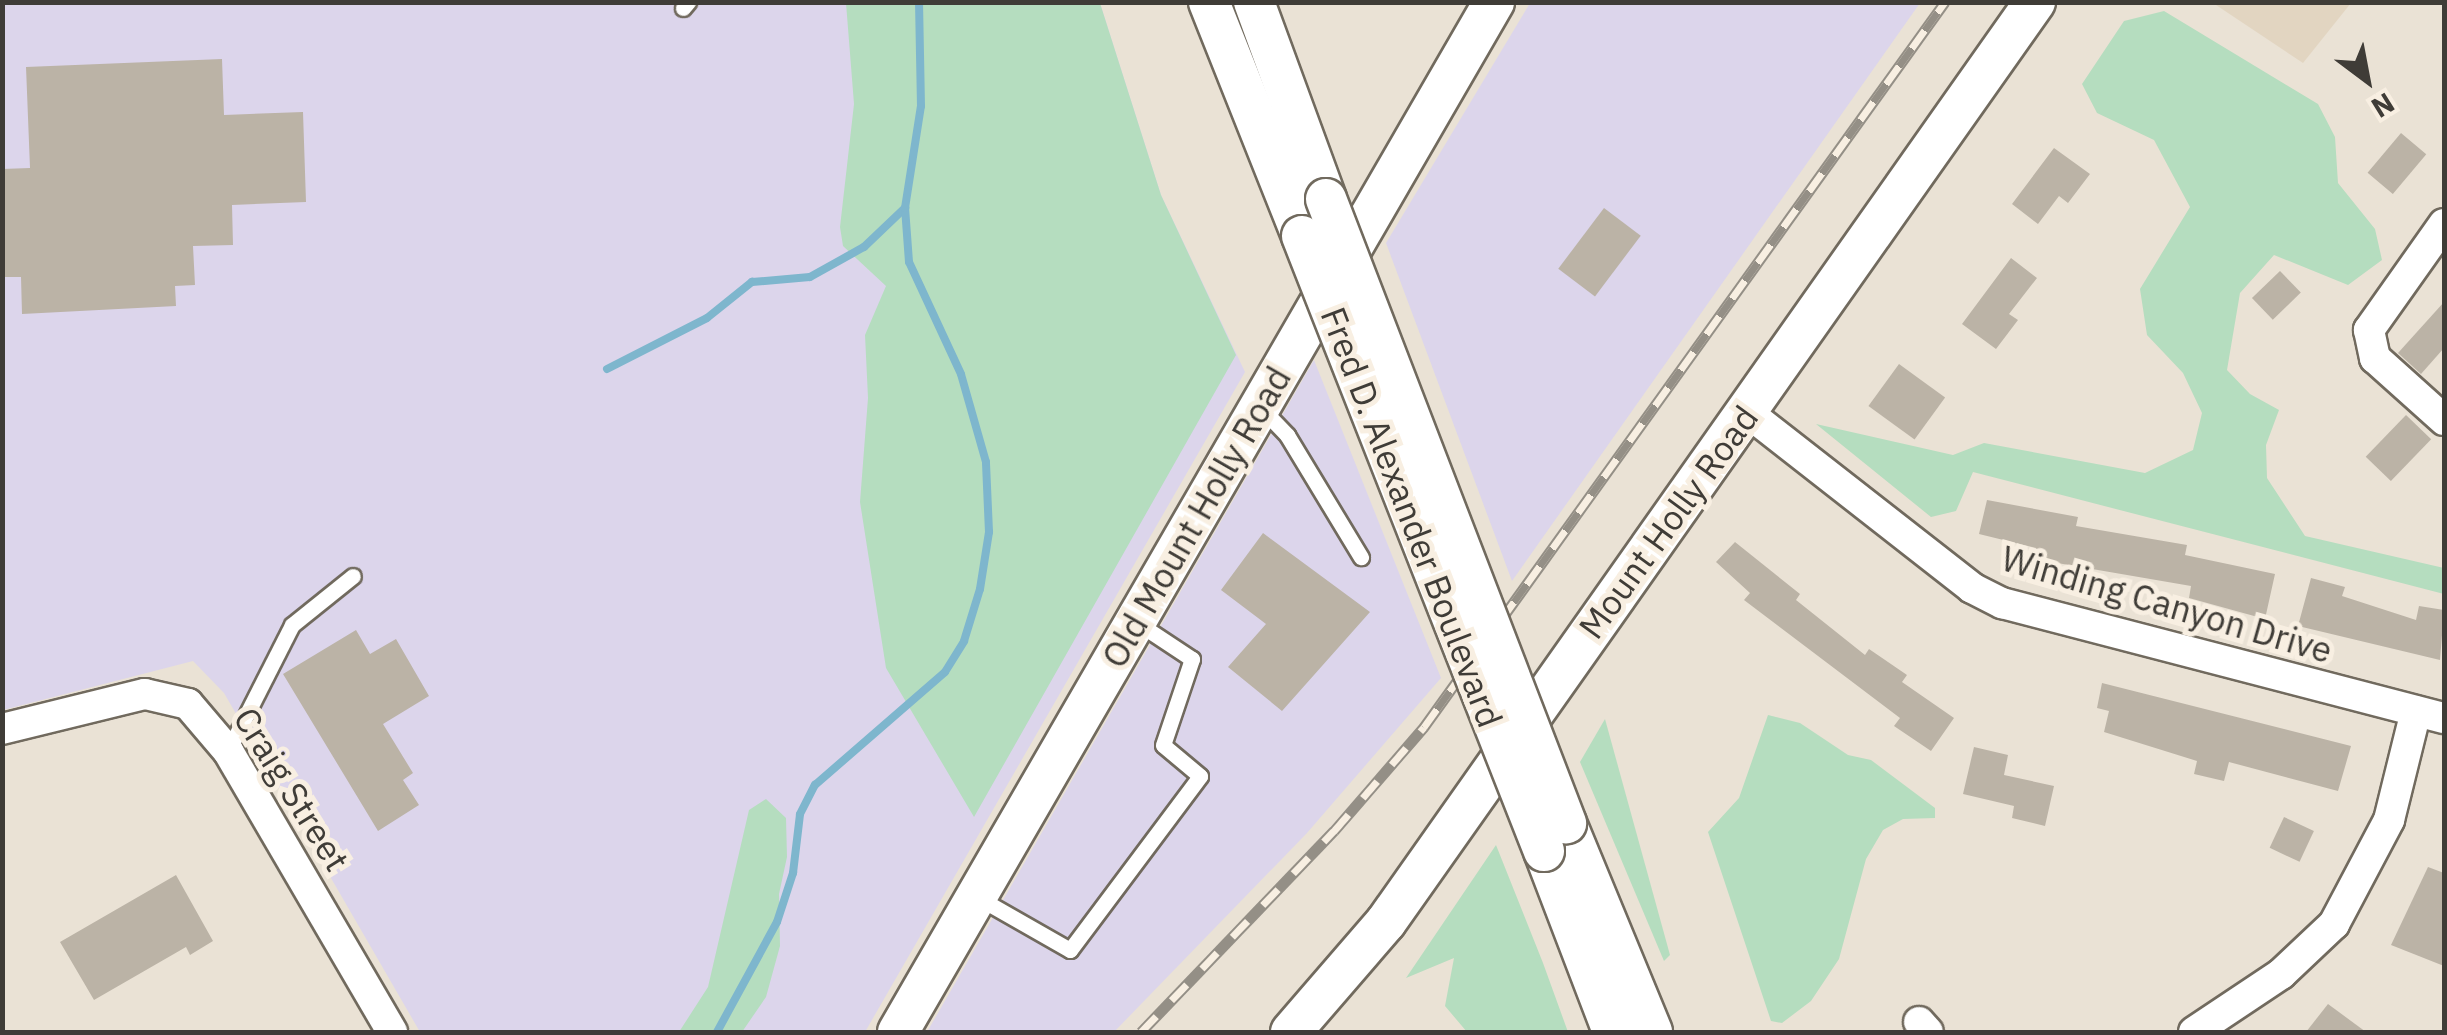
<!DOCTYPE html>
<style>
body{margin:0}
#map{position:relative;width:2447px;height:1035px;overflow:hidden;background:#eae2d5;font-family:"IBM Plex Sans",sans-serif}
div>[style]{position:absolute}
.built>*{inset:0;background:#e2d5c1}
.industrial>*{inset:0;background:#dcd5eb}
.green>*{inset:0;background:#b5ddbf}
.stream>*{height:8px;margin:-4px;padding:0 4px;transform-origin:4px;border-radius:4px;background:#7eb6cd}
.building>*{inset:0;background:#bbb3a6;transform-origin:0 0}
.roads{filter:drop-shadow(2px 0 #716a5e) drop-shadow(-2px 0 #716a5e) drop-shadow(0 2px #716a5e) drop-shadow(0 -2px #716a5e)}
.lane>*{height:15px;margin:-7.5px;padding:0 7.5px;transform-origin:7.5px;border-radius:7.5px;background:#fff}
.street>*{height:30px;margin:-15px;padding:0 15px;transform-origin:15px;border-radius:15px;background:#fff}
.secondary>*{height:40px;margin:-20px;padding:0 20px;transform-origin:20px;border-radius:20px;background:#fff}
.rail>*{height:11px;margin-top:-5.5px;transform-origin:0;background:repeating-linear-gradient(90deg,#f8efe2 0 22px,#948f86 0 44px);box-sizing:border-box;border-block:2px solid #948f86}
.bridges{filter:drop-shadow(2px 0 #716a5e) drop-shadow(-2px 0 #716a5e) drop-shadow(0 2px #716a5e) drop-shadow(0 -2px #716a5e)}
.secondary-bridge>*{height:40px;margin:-20px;padding:0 20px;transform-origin:20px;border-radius:20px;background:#fff}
span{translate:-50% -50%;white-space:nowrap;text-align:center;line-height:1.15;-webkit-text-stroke:10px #f8efe2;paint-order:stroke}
.street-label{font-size:35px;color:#3f3c37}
.frame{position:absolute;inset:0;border:5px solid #3f3c37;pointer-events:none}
.north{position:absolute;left:2317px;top:30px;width:100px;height:100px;-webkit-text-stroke:8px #f8efe2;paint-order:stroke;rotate:148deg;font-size:28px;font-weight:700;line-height:40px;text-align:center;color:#3f3c37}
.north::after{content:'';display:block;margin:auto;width:35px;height:45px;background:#3f3c37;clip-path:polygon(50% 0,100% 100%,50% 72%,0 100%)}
</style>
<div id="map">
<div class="built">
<div style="clip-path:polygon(2213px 3px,2351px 3px,2303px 63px)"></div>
</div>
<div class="industrial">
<div style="clip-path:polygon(3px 3px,1100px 3px,1161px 195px,1245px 372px,865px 1032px,420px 1032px,224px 693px,193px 661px,3px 710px)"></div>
<div style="clip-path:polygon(1530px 3px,1920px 3px,1512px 581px,1386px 243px)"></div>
<div style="clip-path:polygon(1314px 360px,1441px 678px,1307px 833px,1114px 1032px,927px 1032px)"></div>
</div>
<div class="green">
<div style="clip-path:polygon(846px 3px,1100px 3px,1161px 195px,1236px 355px,974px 817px,886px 668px,860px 502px,868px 398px,865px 335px,886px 286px,843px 246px,840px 227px,854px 104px)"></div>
<div style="clip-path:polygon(2164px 11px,2318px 104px,2335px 137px,2338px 183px,2375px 229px,2382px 260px,2348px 285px,2274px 255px,2240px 293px,2227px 370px,2250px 394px,2279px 410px,2266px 445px,2267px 478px,2305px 536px,2444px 568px,2444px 594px,1973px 472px,1956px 511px,1931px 517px,1816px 424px,1953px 455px,1984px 443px,2145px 473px,2193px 450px,2202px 413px,2183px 373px,2147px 335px,2140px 289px,2190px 207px,2154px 140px,2097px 113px,2082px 84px,2124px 21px)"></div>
<div style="clip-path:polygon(1768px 715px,1800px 723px,1848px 755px,1871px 760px,1935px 808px,1935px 818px,1903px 819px,1883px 830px,1866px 859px,1839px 959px,1811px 1001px,1782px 1023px,1771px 1021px,1708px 832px,1739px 798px)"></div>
<div style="clip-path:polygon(1605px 719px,1670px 955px,1664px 961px,1580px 762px)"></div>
<div style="clip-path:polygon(766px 799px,786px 818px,787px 857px,779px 894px,780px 946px,766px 997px,742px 1032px,679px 1032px,708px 987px,749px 810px)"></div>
<div style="clip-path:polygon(1496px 845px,1543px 963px,1568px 1032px,1467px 1032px,1445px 1006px,1454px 958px,1406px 978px)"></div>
</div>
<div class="stream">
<div style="left:607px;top:369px;width:112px;rotate:-27deg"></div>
<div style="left:707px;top:318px;width:58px;rotate:-38.7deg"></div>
<div style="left:752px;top:282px;width:58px;rotate:-4.9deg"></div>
<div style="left:810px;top:277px;width:62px;rotate:-29.1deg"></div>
<div style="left:864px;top:247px;width:57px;rotate:-43.6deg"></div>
<div style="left:717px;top:1032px;width:125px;rotate:-61.4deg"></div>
<div style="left:777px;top:922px;width:52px;rotate:-71.9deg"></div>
<div style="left:793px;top:873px;width:59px;rotate:-83.2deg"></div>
<div style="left:800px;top:814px;width:33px;rotate:-63deg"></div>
<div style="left:815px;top:785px;width:172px;rotate:-41deg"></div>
<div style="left:945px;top:672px;width:36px;rotate:-58deg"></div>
<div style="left:964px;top:641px;width:54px;rotate:-72.9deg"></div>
<div style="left:980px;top:589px;width:58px;rotate:-81deg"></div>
<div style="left:989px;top:532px;width:70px;rotate:-92.5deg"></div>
<div style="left:986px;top:462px;width:91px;rotate:-105.9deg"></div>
<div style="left:961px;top:374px;width:123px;rotate:-114.9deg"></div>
<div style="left:909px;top:262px;width:54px;rotate:-94.2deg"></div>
<div style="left:905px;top:208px;width:103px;rotate:-81.1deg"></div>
<div style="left:921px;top:106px;width:104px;rotate:-91.1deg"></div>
</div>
<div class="building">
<div style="clip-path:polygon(222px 59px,224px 115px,303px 112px,306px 202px,232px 205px,233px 245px,193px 246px,195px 285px,175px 286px,176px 306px,22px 314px,21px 277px,2px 277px,2px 169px,30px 168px,26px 67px)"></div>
<div style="left:2401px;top:133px;width:33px;height:52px;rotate:40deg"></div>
<div style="clip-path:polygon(2054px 148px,2090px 174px,2068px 203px,2059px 196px,2038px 224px,2012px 204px)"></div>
<div style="left:1604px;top:208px;width:46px;height:76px;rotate:37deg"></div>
<div style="clip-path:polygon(2011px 258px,2037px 278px,2009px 314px,2018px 320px,1996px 349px,1962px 324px)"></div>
<div style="left:2280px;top:271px;width:30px;height:39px;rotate:46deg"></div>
<div style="clip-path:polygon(2444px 302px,2444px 348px,2421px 374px,2398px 353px)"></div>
<div style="left:1899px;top:364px;width:57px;height:52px;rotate:36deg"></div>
<div style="left:2406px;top:415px;width:35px;height:58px;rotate:44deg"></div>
<div style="clip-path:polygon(1987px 500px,2078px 517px,2076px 526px,2187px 545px,2185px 555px,2275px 574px,2265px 619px,2189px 598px,2191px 586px,2034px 559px,2036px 548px,1979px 534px)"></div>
<div style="clip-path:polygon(1263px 533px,1370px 612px,1282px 711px,1228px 667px,1266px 624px,1221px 590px)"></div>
<div style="clip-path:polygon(1735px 542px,1800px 594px,1796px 600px,1865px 655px,1869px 649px,1907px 675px,1902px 682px,1954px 718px,1931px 751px,1894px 726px,1900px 718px,1744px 600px,1750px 593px,1716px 562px)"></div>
<div style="clip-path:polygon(2311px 578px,2345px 587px,2342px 596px,2416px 620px,2419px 606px,2444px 610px,2440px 660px,2298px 626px)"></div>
<div style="clip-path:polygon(356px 630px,370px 654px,396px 639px,429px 696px,383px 724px,413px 773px,403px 780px,419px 805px,378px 831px,283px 674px)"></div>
<div style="clip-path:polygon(2102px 683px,2351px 746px,2338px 791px,2229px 762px,2224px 781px,2194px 774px,2197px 761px,2104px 732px,2109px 711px,2097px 708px)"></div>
<div style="clip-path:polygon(1974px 747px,2008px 755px,2004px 775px,2054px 786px,2045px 826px,2012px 818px,2014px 806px,1963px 794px)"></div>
<div style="left:2284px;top:817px;width:33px;height:34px;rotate:25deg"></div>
<div style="clip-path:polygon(2428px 867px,2444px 873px,2444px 966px,2391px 945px)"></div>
<div style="clip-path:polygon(176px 875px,213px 941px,190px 955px,186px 947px,94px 1000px,60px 942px)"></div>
<div style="clip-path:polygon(2328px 1004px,2366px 1032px,2306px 1032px)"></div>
</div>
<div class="roads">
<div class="lane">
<div style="left:683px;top:8px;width:8px;rotate:-50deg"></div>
<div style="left:1263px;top:410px;width:35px;rotate:46deg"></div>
<div style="left:1287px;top:435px;width:143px;rotate:58.8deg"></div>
<div style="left:228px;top:751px;width:141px;rotate:-63.1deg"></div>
<div style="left:292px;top:625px;width:78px;rotate:-38.8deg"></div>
<div style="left:977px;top:897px;width:107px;rotate:29.7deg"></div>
<div style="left:1070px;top:950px;width:217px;rotate:-53.2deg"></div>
<div style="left:1200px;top:776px;width:48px;rotate:-140deg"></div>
<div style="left:1163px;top:745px;width:91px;rotate:-71.4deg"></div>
<div style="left:1192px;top:659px;width:67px;rotate:-146.5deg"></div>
</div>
<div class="street">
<div style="left:2444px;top:224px;width:130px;rotate:125.3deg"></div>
<div style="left:2369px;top:330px;width:29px;rotate:78deg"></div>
<div style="left:2375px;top:358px;width:93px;rotate:41.9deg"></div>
<div style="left:1747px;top:412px;width:286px;rotate:38deg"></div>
<div style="left:1972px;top:588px;width:34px;rotate:27deg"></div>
<div style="left:2002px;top:603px;width:457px;rotate:14.6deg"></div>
<div style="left:2px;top:729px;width:147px;rotate:-13.8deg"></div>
<div style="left:145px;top:694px;width:44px;rotate:13.1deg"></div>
<div style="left:188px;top:704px;width:62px;rotate:49.6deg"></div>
<div style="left:228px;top:751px;width:325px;rotate:59.7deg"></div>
<div style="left:1919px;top:1022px;width:13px;rotate:48deg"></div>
<div style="left:2194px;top:1032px;width:105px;rotate:-33.7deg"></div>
<div style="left:2281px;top:974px;width:73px;rotate:-43.3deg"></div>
<div style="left:2334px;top:924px;width:118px;rotate:-62.1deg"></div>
<div style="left:2389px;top:820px;width:112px;rotate:-76.1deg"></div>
</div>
<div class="secondary">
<div style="left:1209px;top:2px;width:252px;rotate:68.3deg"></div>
<div style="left:1254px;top:2px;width:210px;rotate:69.9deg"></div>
<div style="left:1566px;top:823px;width:226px;rotate:67.6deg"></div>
<div style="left:1544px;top:851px;width:194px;rotate:69.1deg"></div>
<div style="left:898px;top:1032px;width:1190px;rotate:-59.94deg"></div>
<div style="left:1291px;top:1032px;width:145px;rotate:-49.2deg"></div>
<div style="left:1386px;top:922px;width:1126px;rotate:-54.8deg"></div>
</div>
</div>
<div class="rail">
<div style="left:1141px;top:1032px;width:279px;rotate:-46.2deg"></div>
<div style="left:1334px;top:831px;width:138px;rotate:-49.1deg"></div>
<div style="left:1424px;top:727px;width:893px;rotate:-54.3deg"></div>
</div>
<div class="bridges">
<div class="secondary-bridge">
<div style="left:1326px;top:199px;width:669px;rotate:68.96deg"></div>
<div style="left:1302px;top:236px;width:661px;rotate:68.52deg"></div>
</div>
</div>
<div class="street-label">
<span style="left:1196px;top:517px;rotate:-60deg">Old Mount Holly Road</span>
<span style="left:1412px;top:517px;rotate:69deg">Fred D. Alexander Boulevard</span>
<span style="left:1668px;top:522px;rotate:-54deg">Mount Holly Road</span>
<span style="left:2167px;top:604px;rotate:16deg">Winding Canyon Drive</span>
<span style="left:292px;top:789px;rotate:58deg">Craig Street</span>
</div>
<div class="frame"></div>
<div class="north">N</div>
</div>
